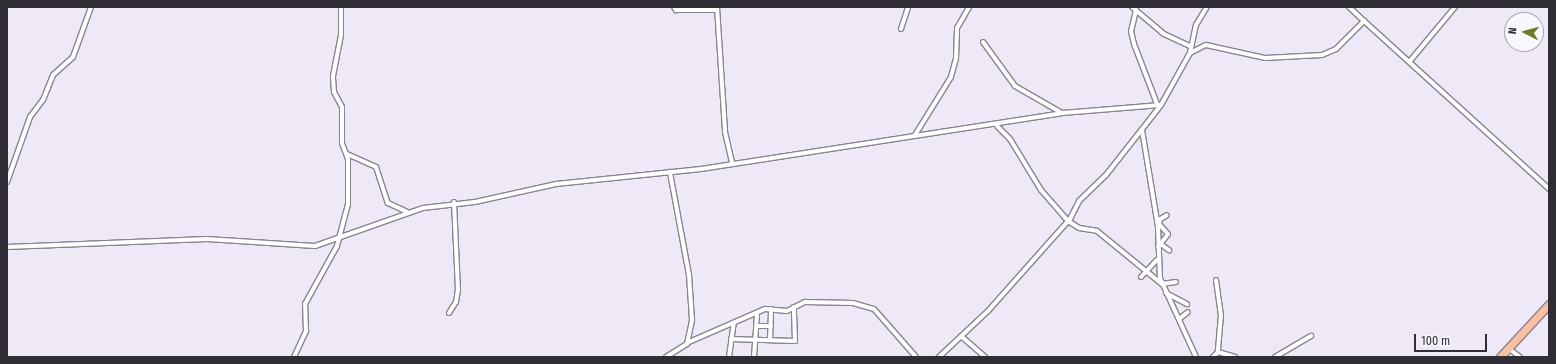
<!DOCTYPE html>
<style>
body{margin:0}
#map{position:relative;width:1556px;height:364px;overflow:hidden;background:#eee8f7;font-family:"Fira Sans Condensed",sans-serif}
div>[style]{position:absolute}
.roads{filter:drop-shadow(1px 0 #898491) drop-shadow(-1px 0 #898491) drop-shadow(0 1px #898491) drop-shadow(0 -1px #898491)}
.minor>*{height:4px;margin:-2px;padding:0 2px;transform-origin:2px;border-radius:2px;background:#fff}
.trunk>*{height:7px;margin:-3.5px;padding:0 3.5px;transform-origin:3.5px;border-radius:3.5px;background:#fbc0a2}
span{translate:-50% -50%;white-space:nowrap;text-align:center;line-height:1.15;-webkit-text-stroke:3px #f9f7fd;paint-order:stroke}
.frame{position:absolute;inset:0;border:8px solid #302e34;pointer-events:none}
.north{position:absolute;left:1504px;top:12px;width:40px;height:40px;box-sizing:border-box;background:#f9f7fd;border:1px solid #a9a7ad;border-radius:50%;rotate:276deg;font-size:11px;font-weight:700;line-height:16px;text-align:center;color:#302e34}
.north::after{content:'';display:block;margin:auto;width:14px;height:18px;background:#727a25;clip-path:polygon(50% 0,100% 100%,50% 72%,0 100%)}
.scale{position:absolute;left:1414px;top:334px;width:73px;height:18px;box-sizing:border-box;border:2px solid #302e34;border-top:0;padding-left:5px;font-size:12px;line-height:14px;white-space:nowrap;color:#302e34;-webkit-text-stroke:3px #f9f7fd;paint-order:stroke}
</style>
<div id="map">
<div class="roads">
<div class="minor">
<div style="left:674px;top:7px;width:4px;rotate:56deg"></div>
<div style="left:676px;top:10px;width:41px"></div>
<div style="left:717px;top:7px;width:125px;rotate:86.3deg"></div>
<div style="left:725px;top:132px;width:32px;rotate:77deg"></div>
<div style="left:1132px;top:7px;width:42px;rotate:40.2deg"></div>
<div style="left:1164px;top:34px;width:29px;rotate:25deg"></div>
<div style="left:1349px;top:7px;width:21px;rotate:43deg"></div>
<div style="left:1136px;top:10px;width:22px;rotate:103deg"></div>
<div style="left:1131px;top:31px;width:13px;rotate:77deg"></div>
<div style="left:1134px;top:44px;width:64px;rotate:69deg"></div>
<div style="left:901px;top:29px;width:23px;rotate:-72deg"></div>
<div style="left:983px;top:42px;width:54px;rotate:54deg"></div>
<div style="left:1015px;top:86px;width:54px;rotate:29.9deg"></div>
<div style="left:1190px;top:53px;width:29px;rotate:-78deg"></div>
<div style="left:1196px;top:25px;width:21px;rotate:-59deg"></div>
<div style="left:1410px;top:61px;width:70px;rotate:-50.2deg"></div>
<div style="left:997px;top:126px;width:18px;rotate:45deg"></div>
<div style="left:1010px;top:139px;width:60px;rotate:58.7deg"></div>
<div style="left:1041px;top:190px;width:41px;rotate:48.9deg"></div>
<div style="left:1068px;top:221px;width:13px;rotate:32deg"></div>
<div style="left:1079px;top:228px;width:18px;rotate:9deg"></div>
<div style="left:1097px;top:231px;width:84px;rotate:39.2deg"></div>
<div style="left:1162px;top:284px;width:14px;rotate:-8deg"></div>
<div style="left:1142px;top:130px;width:98px;rotate:80.6deg"></div>
<div style="left:1158px;top:227px;width:51px;rotate:87.8deg"></div>
<div style="left:1160px;top:278px;width:87px;rotate:65.5deg"></div>
<div style="left:915px;top:135px;width:68px;rotate:-58.2deg"></div>
<div style="left:951px;top:77px;width:20px;rotate:-75deg"></div>
<div style="left:956px;top:58px;width:30px;rotate:-88deg"></div>
<div style="left:957px;top:28px;width:24px;rotate:-60deg"></div>
<div style="left:347px;top:154px;width:32px;rotate:24deg"></div>
<div style="left:376px;top:167px;width:38px;rotate:72deg"></div>
<div style="left:388px;top:203px;width:21px;rotate:25deg"></div>
<div style="left:7px;top:182px;width:69px;rotate:-70.5deg"></div>
<div style="left:30px;top:117px;width:21px;rotate:-53deg"></div>
<div style="left:43px;top:100px;width:27px;rotate:-68deg"></div>
<div style="left:53px;top:75px;width:27px;rotate:-42deg"></div>
<div style="left:73px;top:57px;width:53px;rotate:-70.2deg"></div>
<div style="left:1159px;top:220px;width:9px;rotate:-32deg"></div>
<div style="left:1162px;top:245px;width:9px;rotate:36deg"></div>
<div style="left:7px;top:247px;width:200px;rotate:-2.3deg"></div>
<div style="left:207px;top:239px;width:108px;rotate:3.7deg"></div>
<div style="left:315px;top:246px;width:114px;rotate:-19.4deg"></div>
<div style="left:423px;top:208px;width:52px;rotate:-6.6deg"></div>
<div style="left:475px;top:202px;width:83px;rotate:-12.5deg"></div>
<div style="left:556px;top:184px;width:146px;rotate:-5.9deg"></div>
<div style="left:701px;top:169px;width:365px;rotate:-8.8deg"></div>
<div style="left:1062px;top:113px;width:99px;rotate:-4.6deg"></div>
<div style="left:1158px;top:247px;width:16px;rotate:-52deg"></div>
<div style="left:1168px;top:234px;width:13px;rotate:-132deg"></div>
<div style="left:1159px;top:224px;width:5px;rotate:-79deg"></div>
<div style="left:1141px;top:277px;width:23px;rotate:-47deg"></div>
<div style="left:1216px;top:280px;width:35px;rotate:82deg"></div>
<div style="left:1221px;top:315px;width:37px;rotate:95deg"></div>
<div style="left:1166px;top:293px;width:24px;rotate:28deg"></div>
<div style="left:449px;top:313px;width:13px;rotate:-58deg"></div>
<div style="left:456px;top:302px;width:12px;rotate:-81deg"></div>
<div style="left:458px;top:290px;width:88px;rotate:-92.6deg"></div>
<div style="left:1179px;top:319px;width:11px;rotate:-38deg"></div>
<div style="left:758px;top:326px;width:13px"></div>
<div style="left:961px;top:336px;width:32px;rotate:41deg"></div>
<div style="left:731px;top:339px;width:64px;rotate:1.8deg"></div>
<div style="left:795px;top:341px;width:34px;rotate:-92deg"></div>
<div style="left:770px;top:340px;width:31px;rotate:-88deg"></div>
<div style="left:689px;top:342px;width:83px;rotate:-23.5deg"></div>
<div style="left:765px;top:309px;width:22px;rotate:5deg"></div>
<div style="left:787px;top:311px;width:20px;rotate:-27deg"></div>
<div style="left:805px;top:302px;width:48px;rotate:1.2deg"></div>
<div style="left:853px;top:303px;width:22px;rotate:16deg"></div>
<div style="left:874px;top:309px;width:64px;rotate:48.8deg"></div>
<div style="left:1508px;top:348px;width:15px;rotate:37deg"></div>
<div style="left:294px;top:357px;width:29px;rotate:-65deg"></div>
<div style="left:306px;top:331px;width:27px;rotate:-92deg"></div>
<div style="left:305px;top:304px;width:66px;rotate:-61.1deg"></div>
<div style="left:337px;top:246px;width:43px;rotate:-75.3deg"></div>
<div style="left:348px;top:204px;width:45px;rotate:-90deg"></div>
<div style="left:348px;top:159px;width:17px;rotate:-111deg"></div>
<div style="left:342px;top:143px;width:36px;rotate:-90deg"></div>
<div style="left:342px;top:107px;width:17px;rotate:-118deg"></div>
<div style="left:334px;top:92px;width:16px;rotate:-94deg"></div>
<div style="left:333px;top:76px;width:42px;rotate:-79deg"></div>
<div style="left:341px;top:35px;width:28px;rotate:-90deg"></div>
<div style="left:666px;top:357px;width:25px;rotate:-32deg"></div>
<div style="left:687px;top:344px;width:25px;rotate:-78deg"></div>
<div style="left:692px;top:320px;width:45px;rotate:-93.8deg"></div>
<div style="left:689px;top:275px;width:105px;rotate:-100.5deg"></div>
<div style="left:729px;top:357px;width:34px;rotate:-82deg"></div>
<div style="left:754px;top:357px;width:42px;rotate:-85.9deg"></div>
<div style="left:939px;top:357px;width:67px;rotate:-43.2deg"></div>
<div style="left:988px;top:311px;width:123px;rotate:-48.3deg"></div>
<div style="left:1070px;top:219px;width:20px;rotate:-63deg"></div>
<div style="left:1079px;top:201px;width:37px;rotate:-44deg"></div>
<div style="left:1106px;top:175px;width:89px;rotate:-51.8deg"></div>
<div style="left:1161px;top:105px;width:60px;rotate:-60.9deg"></div>
<div style="left:1190px;top:53px;width:18px;rotate:-27deg"></div>
<div style="left:1206px;top:45px;width:60px;rotate:12.4deg"></div>
<div style="left:1265px;top:58px;width:57px;rotate:-3deg"></div>
<div style="left:1322px;top:55px;width:15px;rotate:-23deg"></div>
<div style="left:1336px;top:49px;width:40px;rotate:-45deg"></div>
<div style="left:1364px;top:21px;width:250px;rotate:42.2deg"></div>
<div style="left:1213px;top:357px;width:7px;rotate:-45deg"></div>
<div style="left:1218px;top:352px;width:18px;rotate:16deg"></div>
<div style="left:1275px;top:357px;width:42px;rotate:-30.3deg"></div>
</div>
<div class="trunk">
<div style="left:1500px;top:357px;width:72px;rotate:-47.2deg"></div>
</div>
</div>
<div class="frame"></div>
<div class="north">N</div>
<div class="scale">100 m</div>
</div>
